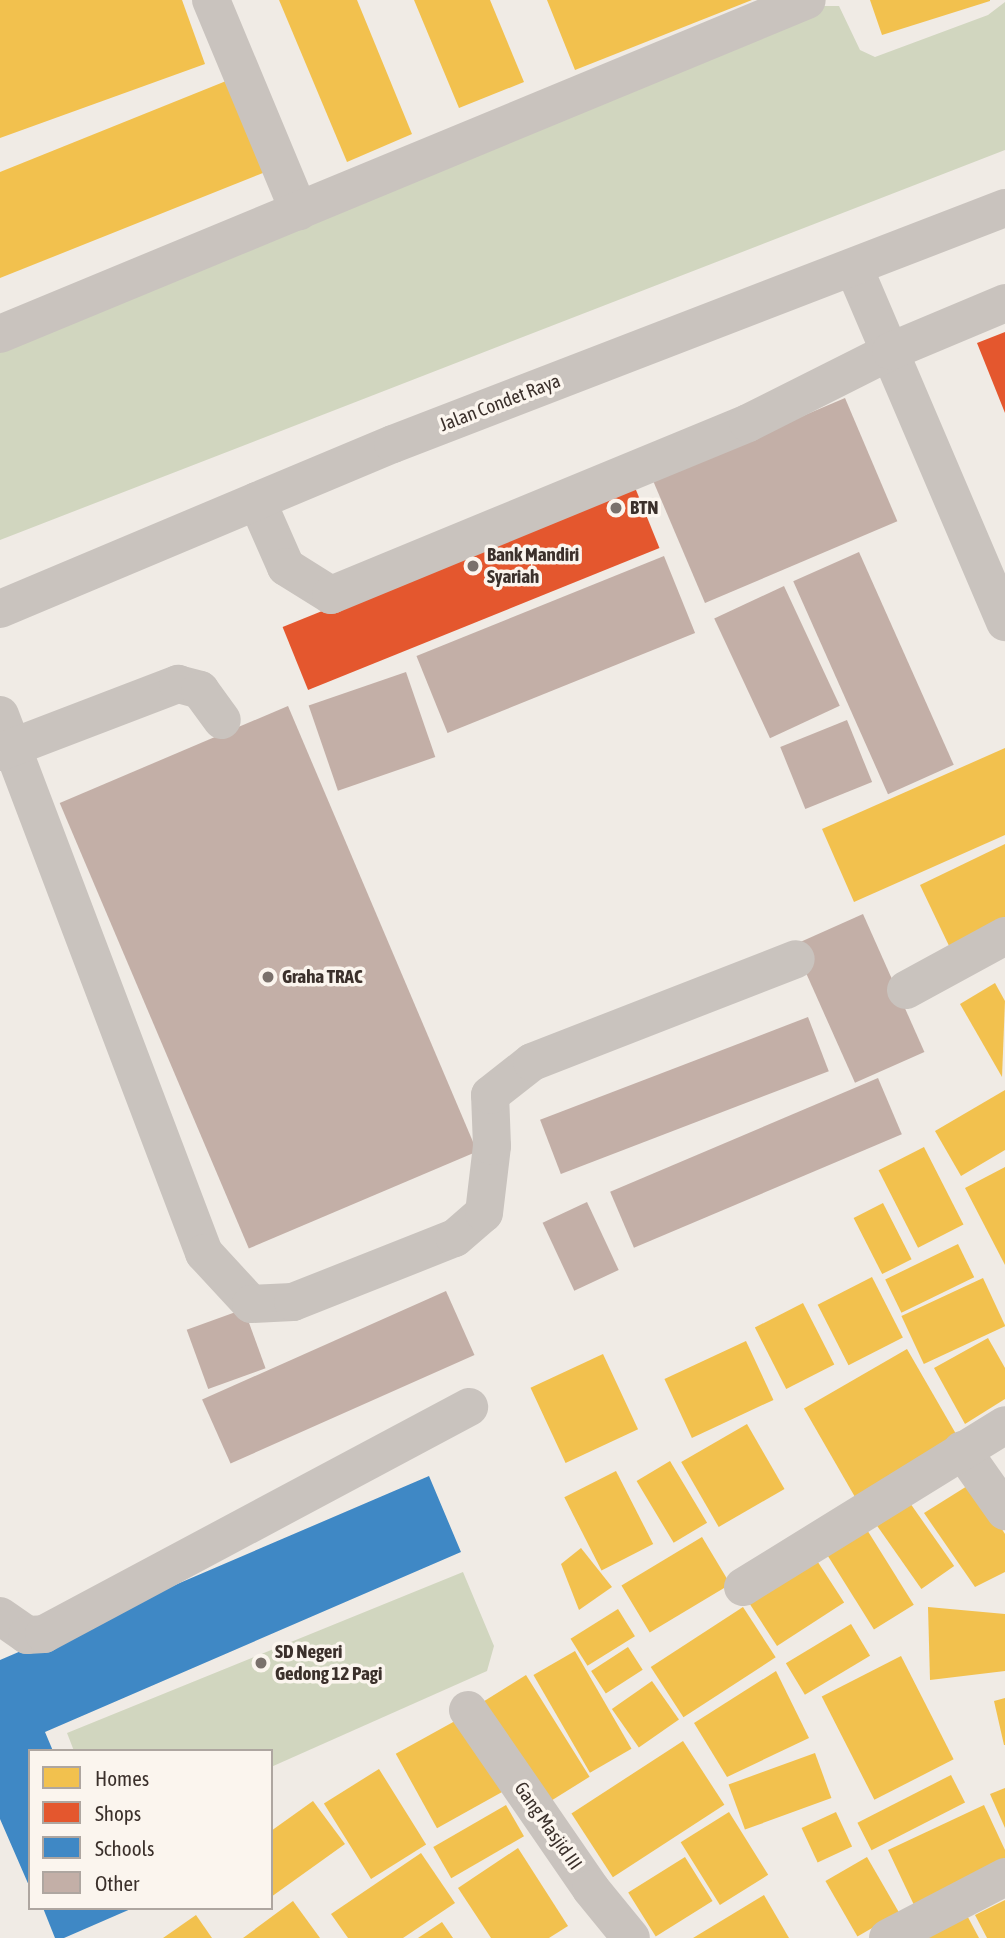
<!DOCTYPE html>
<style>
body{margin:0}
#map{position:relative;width:1005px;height:1938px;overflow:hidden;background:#f0ebe5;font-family:"Asap Condensed",sans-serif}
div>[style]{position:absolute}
.green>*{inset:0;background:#d1d6bf}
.homes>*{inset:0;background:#f2c14e;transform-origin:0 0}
.shops>*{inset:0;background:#e4572e;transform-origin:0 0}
.schools>*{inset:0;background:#3f88c5}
.building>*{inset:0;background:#c3afa7;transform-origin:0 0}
.minor>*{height:38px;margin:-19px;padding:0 19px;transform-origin:19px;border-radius:19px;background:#c9c3be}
.dots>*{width:19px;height:19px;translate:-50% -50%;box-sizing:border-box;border:4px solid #fbf5ee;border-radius:50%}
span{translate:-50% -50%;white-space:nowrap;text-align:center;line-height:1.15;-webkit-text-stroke:7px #fbf5ee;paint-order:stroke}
.street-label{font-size:19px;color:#3b302b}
.poi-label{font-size:19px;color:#3b302b;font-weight:700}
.left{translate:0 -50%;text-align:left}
.legend{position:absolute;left:28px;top:1749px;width:245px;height:161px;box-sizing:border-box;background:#fbf5ee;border:2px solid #aea6a0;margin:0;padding:9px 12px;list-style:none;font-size:21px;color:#3b302b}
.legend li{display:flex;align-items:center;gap:14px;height:35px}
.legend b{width:35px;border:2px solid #aea6a0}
</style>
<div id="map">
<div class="green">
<div style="clip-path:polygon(1005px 2px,1005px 150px,0 540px,0 326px,819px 6px,839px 6px,860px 50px,875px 57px,988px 15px)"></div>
<div style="clip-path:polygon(463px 1572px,494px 1646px,487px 1671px,271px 1767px,271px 1751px,74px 1751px,67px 1733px)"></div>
</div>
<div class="homes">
<div style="clip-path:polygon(0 0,182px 0,205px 64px,0 138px)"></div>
<div style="clip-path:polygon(279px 0,357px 0,412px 134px,347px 162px)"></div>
<div style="clip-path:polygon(414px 0,490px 0,524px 82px,459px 108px)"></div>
<div style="clip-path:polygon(547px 0,752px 0,575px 70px)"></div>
<div style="clip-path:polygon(870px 0,990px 0,990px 1px,882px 35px)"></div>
<div style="clip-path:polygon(236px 77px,273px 169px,0 278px,0 172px)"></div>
<div style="clip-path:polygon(1005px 748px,1005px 835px,854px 902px,822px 829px)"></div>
<div style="clip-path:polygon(1005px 844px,1005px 924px,951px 950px,920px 885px)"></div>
<div style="clip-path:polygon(995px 983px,1005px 1001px,1002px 1077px,960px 1004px)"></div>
<div style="clip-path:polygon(1005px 1090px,1005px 1150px,961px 1176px,935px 1131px)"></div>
<div style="left:924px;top:1147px;width:87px;height:51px;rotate:63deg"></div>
<div style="clip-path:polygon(1005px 1167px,1005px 1265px,965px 1188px)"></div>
<div style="left:883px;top:1203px;width:63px;height:33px;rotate:63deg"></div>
<div style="left:958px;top:1244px;width:37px;height:81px;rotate:64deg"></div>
<div style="left:872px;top:1277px;width:68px;height:61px;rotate:63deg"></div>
<div style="left:983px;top:1278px;width:53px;height:90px;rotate:65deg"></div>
<div style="left:803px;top:1303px;width:69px;height:54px;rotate:63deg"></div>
<div style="clip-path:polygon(988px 1338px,1005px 1368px,1005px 1399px,965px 1424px,934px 1368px)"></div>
<div style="left:746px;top:1341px;width:65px;height:90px;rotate:65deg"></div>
<div style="left:907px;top:1349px;width:105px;height:119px;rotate:60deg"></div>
<div style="left:603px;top:1354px;width:83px;height:80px;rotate:65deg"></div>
<div style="left:747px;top:1424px;width:75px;height:76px;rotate:60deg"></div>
<div style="left:670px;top:1461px;width:72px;height:39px;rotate:59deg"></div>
<div style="left:616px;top:1471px;width:82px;height:58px;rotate:63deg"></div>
<div style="clip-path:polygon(972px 1483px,1005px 1534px,1005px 1572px,975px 1587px,924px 1513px)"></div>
<div style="left:910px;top:1503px;width:77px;height:40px;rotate:55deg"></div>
<div style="left:864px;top:1525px;width:94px;height:47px;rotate:58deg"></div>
<div style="left:702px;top:1537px;width:55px;height:94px;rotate:59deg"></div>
<div style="clip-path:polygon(581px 1548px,612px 1587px,579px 1610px,561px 1564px)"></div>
<div style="left:812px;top:1553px;width:59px;height:80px;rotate:57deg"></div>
<div style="left:743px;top:1607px;width:60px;height:110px;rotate:57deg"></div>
<div style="clip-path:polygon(928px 1607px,1005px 1614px,1005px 1671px,930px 1680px)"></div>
<div style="left:618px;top:1609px;width:32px;height:56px;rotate:58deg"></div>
<div style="left:851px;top:1624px;width:37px;height:76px;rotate:59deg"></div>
<div style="left:628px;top:1647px;width:27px;height:44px;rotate:57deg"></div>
<div style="left:575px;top:1651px;width:113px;height:48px;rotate:60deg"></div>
<div style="left:901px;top:1656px;width:116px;height:89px;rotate:63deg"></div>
<div style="clip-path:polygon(776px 1671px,809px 1738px,727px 1777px,694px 1723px)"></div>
<div style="left:526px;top:1675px;width:120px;height:51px;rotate:58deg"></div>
<div style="left:652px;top:1681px;width:47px;height:49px;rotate:55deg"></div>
<div style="clip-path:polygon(1005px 1698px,1005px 1745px,1004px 1745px,994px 1701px)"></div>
<div style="left:464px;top:1716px;width:85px;height:78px;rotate:61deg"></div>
<div style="left:683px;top:1741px;width:76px;height:133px;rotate:57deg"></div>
<div style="left:815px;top:1753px;width:48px;height:92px;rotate:70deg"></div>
<div style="left:379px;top:1769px;width:89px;height:65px;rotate:58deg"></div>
<div style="left:951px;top:1775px;width:31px;height:105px;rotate:63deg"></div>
<div style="clip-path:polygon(1005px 1788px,1005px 1828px,990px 1794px)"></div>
<div style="clip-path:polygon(313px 1801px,345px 1844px,271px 1897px,271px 1831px)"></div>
<div style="left:506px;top:1805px;width:36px;height:84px;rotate:60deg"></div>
<div style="clip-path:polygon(984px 1805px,1005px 1850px,1005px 1863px,914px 1905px,888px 1850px)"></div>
<div style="left:729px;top:1812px;width:74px;height:57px;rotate:58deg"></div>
<div style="left:836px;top:1812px;width:38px;height:38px;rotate:65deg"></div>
<div style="clip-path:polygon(518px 1848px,568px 1926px,549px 1938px,491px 1938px,458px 1888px)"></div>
<div style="clip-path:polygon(421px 1853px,455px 1903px,403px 1938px,348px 1938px,331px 1914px)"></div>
<div style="left:685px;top:1857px;width:52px;height:67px;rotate:58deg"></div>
<div style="left:867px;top:1857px;width:64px;height:48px;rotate:60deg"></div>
<div style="clip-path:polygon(764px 1895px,789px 1938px,693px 1938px)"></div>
<div style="clip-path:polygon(1005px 1900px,1005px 1938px,987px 1938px,975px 1915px)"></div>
<div style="clip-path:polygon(293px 1901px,320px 1938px,243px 1938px)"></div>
<div style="clip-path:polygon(962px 1906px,979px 1938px,924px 1938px)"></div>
<div style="clip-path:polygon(196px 1915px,212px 1938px,163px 1938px)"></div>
<div style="clip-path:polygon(442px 1922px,453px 1938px,418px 1938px)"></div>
</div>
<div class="shops">
<div style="clip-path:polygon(1005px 332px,1005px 413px,977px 343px)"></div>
<div style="left:634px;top:485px;width:68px;height:379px;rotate:68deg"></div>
</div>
<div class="schools">
<div style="clip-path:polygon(429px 1476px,461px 1552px,45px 1732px,53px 1751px,30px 1751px,30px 1888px,0 1819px,0 1660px)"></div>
<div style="clip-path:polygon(43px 1908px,133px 1908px,64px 1938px,55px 1938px)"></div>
</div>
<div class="building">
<div style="left:845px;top:398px;width:134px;height:209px;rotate:67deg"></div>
<div style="left:859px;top:552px;width:233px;height:72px;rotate:66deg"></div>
<div style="left:664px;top:556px;width:83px;height:267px;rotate:68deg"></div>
<div style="left:784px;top:586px;width:132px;height:77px;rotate:65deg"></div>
<div style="left:406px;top:672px;width:90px;height:103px;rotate:71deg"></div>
<div style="left:288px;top:706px;width:484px;height:248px;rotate:67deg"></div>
<div style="left:847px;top:720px;width:67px;height:72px;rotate:68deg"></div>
<div style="left:863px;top:914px;width:151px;height:76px;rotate:66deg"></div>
<div style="left:808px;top:1017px;width:58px;height:287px;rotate:69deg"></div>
<div style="left:878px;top:1078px;width:61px;height:291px;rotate:67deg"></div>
<div style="left:587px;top:1202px;width:75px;height:49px;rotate:65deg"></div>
<div style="left:446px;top:1291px;width:70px;height:267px;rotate:66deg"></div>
<div style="left:244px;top:1309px;width:63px;height:61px;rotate:70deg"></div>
</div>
<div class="minor">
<div style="left:211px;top:0;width:229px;rotate:67.4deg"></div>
<div style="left:854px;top:268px;width:385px;rotate:66.9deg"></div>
<div style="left:0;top:334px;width:873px;rotate:-22.48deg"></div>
<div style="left:257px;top:501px;width:72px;rotate:66.3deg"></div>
<div style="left:286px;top:567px;width:53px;rotate:31.9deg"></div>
<div style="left:331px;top:595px;width:451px;rotate:-22.4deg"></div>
<div style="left:748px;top:423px;width:160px;rotate:-26.7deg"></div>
<div style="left:891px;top:351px;width:124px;rotate:-22.8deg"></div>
<div style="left:0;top:609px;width:426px;rotate:-22.8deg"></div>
<div style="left:393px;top:444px;width:656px;rotate:-21.09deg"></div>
<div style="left:0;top:715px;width:575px;rotate:69.23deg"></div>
<div style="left:204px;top:1253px;width:69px;rotate:47.3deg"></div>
<div style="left:251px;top:1304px;width:42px;rotate:-2.7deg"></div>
<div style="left:293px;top:1302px;width:174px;rotate:-21.6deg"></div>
<div style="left:455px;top:1238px;width:38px;rotate:-41deg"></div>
<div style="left:484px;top:1213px;width:67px;rotate:-83.2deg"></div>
<div style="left:492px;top:1146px;width:51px;rotate:-92.2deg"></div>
<div style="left:490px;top:1095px;width:53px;rotate:-38.2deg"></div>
<div style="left:532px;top:1062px;width:283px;rotate:-21.3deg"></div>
<div style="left:0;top:752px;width:191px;rotate:-20.9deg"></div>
<div style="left:178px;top:684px;width:23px;rotate:15deg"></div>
<div style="left:200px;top:690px;width:37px;rotate:54deg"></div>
<div style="left:906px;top:990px;width:113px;rotate:-28.6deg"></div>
<div style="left:962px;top:1450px;width:75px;rotate:54.8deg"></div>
<div style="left:743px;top:1587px;width:308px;rotate:-31.7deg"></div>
<div style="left:0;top:1616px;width:33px;rotate:35deg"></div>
<div style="left:27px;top:1635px;width:17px;rotate:-3deg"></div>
<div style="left:44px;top:1634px;width:482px;rotate:-28.1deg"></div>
<div style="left:468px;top:1710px;width:217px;rotate:55.5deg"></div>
<div style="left:591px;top:1889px;width:63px;rotate:50.8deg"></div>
<div style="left:888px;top:1938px;width:132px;rotate:-27.5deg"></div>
</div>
<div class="dots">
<div style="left:616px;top:508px;background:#7a716c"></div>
<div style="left:473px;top:566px;background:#7a716c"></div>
<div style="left:268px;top:977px;background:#7a716c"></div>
<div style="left:261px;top:1663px;background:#7a716c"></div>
</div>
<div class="street-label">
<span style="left:500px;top:403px;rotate:-21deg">Jalan Condet Raya</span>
<span style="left:548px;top:1826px;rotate:55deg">Gang Masjid III</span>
</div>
<div class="poi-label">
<span class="left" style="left:630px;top:508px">BTN</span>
<span class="left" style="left:487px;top:566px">Bank Mandiri<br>Syariah</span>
<span class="left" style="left:282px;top:977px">Graha TRAC</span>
<span class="left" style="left:275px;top:1663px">SD Negeri<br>Gedong 12 Pagi</span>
</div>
<ul class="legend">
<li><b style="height:19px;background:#f2c14e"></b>Homes</li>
<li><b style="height:19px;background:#e4572e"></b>Shops</li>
<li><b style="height:19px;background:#3f88c5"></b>Schools</li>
<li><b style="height:19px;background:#c3afa7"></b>Other</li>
</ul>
</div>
